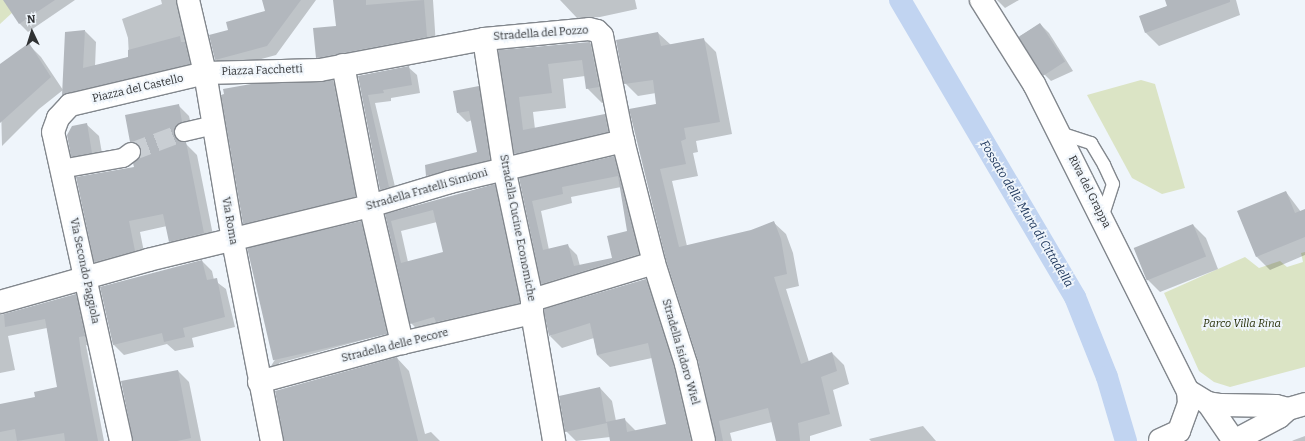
<!DOCTYPE html>
<style>
body{margin:0}
#map{position:relative;width:1305px;height:441px;overflow:hidden;background:#eff5fb;font-family:Bitter,serif}
div>[style]{position:absolute}
.green>*{inset:0;background:#dbe4c5}
.shadow>*{inset:0;background:#0003}
.canal>*{height:22px;margin:-11px;padding:0 11px;transform-origin:11px;border-radius:11px;background:#c1d4f1}
.building>*{inset:0;background:#b2b7bd;transform-origin:0 0}
.pedestrian-tunnel>*{height:18px;margin-top:-9px;transform-origin:0;background:repeating-linear-gradient(90deg,#c9ced3 0 18px,transparent 0 27px)}
.roads{filter:drop-shadow(1px 0 #82878d) drop-shadow(-1px 0 #82878d) drop-shadow(0 1px #82878d) drop-shadow(0 -1px #82878d)}
.service>*{height:12px;margin:-6px;padding:0 6px;transform-origin:6px;border-radius:6px;background:#fff}
.pedestrian>*{height:18px;margin:-9px;padding:0 9px;transform-origin:9px;border-radius:9px;background:#fff}
.minor>*{height:22px;margin:-11px;padding:0 11px;transform-origin:11px;border-radius:11px;background:#fff}
.tertiary>*{height:22px;margin:-11px;padding:0 11px;transform-origin:11px;border-radius:11px;background:#fff}
span{translate:-50% -50%;white-space:nowrap;text-align:center;line-height:1.15;-webkit-text-stroke:3.5px #eff5fb;paint-order:stroke}
.street-label{font-size:11px;color:#303234}
.park-label{font-size:11px;color:#272f08;font-style:italic}
.water-label{font-size:12px;color:#173056;font-style:italic}
.north{position:absolute;left:12px;top:12px;width:40px;height:40px;-webkit-text-stroke:3px #eff5fb;paint-order:stroke;rotate:356deg;font-size:11px;font-weight:700;line-height:16px;text-align:center;color:#303234}
.north::after{content:'';display:block;margin:auto;width:14px;height:18px;background:#303234;clip-path:polygon(50% 0,100% 100%,50% 72%,0 100%)}
</style>
<div id="map">
<div class="green">
<div style="clip-path:polygon(0 0,26px 0,0 24px)"></div>
<div style="clip-path:polygon(1141px 80px,1155px 84px,1185px 188px,1162px 194px,1132px 178px,1087px 95px)"></div>
<div style="clip-path:polygon(1305px 252px,1305px 367px,1230px 387px,1214px 382px,1199px 371px,1164px 293px,1245px 257px,1259px 268px,1280px 261px,1287px 267px,1303px 262px,1301px 253px)"></div>
</div>
<div class="shadow">
<div style="clip-path:polygon(7px 0,75px 0,28px 32px,20px 24px,5px 1px)"></div>
<div style="clip-path:polygon(161px 0,199px 0,191px 1px,200px 75px,74px 106px,63px 95px,85px 31px,96px 42px,95px 67px,129px 57px,128px 38px,122px 19px,162px 4px)"></div>
<div style="clip-path:polygon(268px 0,316px 0,276px 55px,225px 69px,216px 60px,229px 31px,266px 12px)"></div>
<div style="clip-path:polygon(334px 0,433px 0,436px 46px,326px 66px,317px 57px,337px 27px)"></div>
<div style="clip-path:polygon(560px 0,635px 0,637px 9px,600px 17px,577px 18px)"></div>
<div style="clip-path:polygon(997px 0,1019px 0,1005px 8px)"></div>
<div style="clip-path:polygon(1166px 0,1236px 0,1240px 15px,1159px 46px,1146px 33px,1140px 17px,1168px 6px)"></div>
<div style="clip-path:polygon(1040px 24px,1049px 33px,1073px 71px,1051px 81px,1042px 72px,1020px 36px)"></div>
<div style="clip-path:polygon(658px 33px,671px 45px,703px 39px,716px 52px,732px 134px,696px 141px,698px 152px,693px 153px,698px 176px,672px 181px,687px 246px,752px 231px,773px 222px,786px 234px,793px 253px,799px 286px,786px 289px,809px 362px,832px 353px,844px 365px,849px 384px,833px 390px,842px 426px,810px 436px,810px 441px,777px 441px,772px 422px,730px 433px,732px 441px,716px 441px,699px 361px,631px 110px,658px 104px,656px 93px,638px 96px,625px 83px)"></div>
<div style="clip-path:polygon(590px 43px,605px 58px,614px 101px,602px 103px,587px 88px,585px 76px,563px 79px,566px 108px,533px 112px,535px 129px,605px 115px,619px 130px,530px 168px,515px 153px,500px 51px)"></div>
<div style="clip-path:polygon(29px 45px,41px 57px,63px 90px,39px 109px,2px 146px,0 66px)"></div>
<div style="clip-path:polygon(408px 67px,417px 75px,420px 93px,391px 98px,391px 101px,375px 103px,397px 195px,389px 198px,381px 190px,359px 76px)"></div>
<div style="clip-path:polygon(333px 81px,345px 94px,367px 209px,256px 236px,244px 224px)"></div>
<div style="clip-path:polygon(478px 87px,487px 96px,498px 168px,436px 184px,427px 176px,478px 152px,472px 120px,467px 122px,458px 113px)"></div>
<div style="clip-path:polygon(178px 105px,189px 116px,193px 133px,188px 136px,185px 143px,197px 155px,215px 245px,182px 253px,170px 241px,167px 226px,140px 232px,146px 262px,107px 273px,95px 262px,77px 178px,135px 168px,142px 152px,131px 141px)"></div>
<div style="clip-path:polygon(86px 124px,99px 136px,104px 165px,85px 169px,72px 156px)"></div>
<div style="clip-path:polygon(evenodd,614px 157px,623px 167px,648px 264px,552px 293px,542px 284px,520px 179px,614px 157px,621px 187px,628px 231px,613px 259px,580px 266px,577px 255px,567px 245px,549px 250px,541px 211px,572px 203px,571px 197px,621px 187px)"></div>
<div style="clip-path:polygon(evenodd,494px 185px,505px 196px,529px 313px,422px 334px,411px 323px,386px 215px,494px 185px,437px 222px,444px 253px,408px 262px,401px 231px,437px 222px)"></div>
<div style="clip-path:polygon(1286px 192px,1301px 212px,1305px 210px,1305px 255px,1270px 270px,1257px 257px,1238px 212px)"></div>
<div style="clip-path:polygon(evenodd,361px 222px,373px 234px,399px 346px,283px 378px,271px 366px,361px 222px,392px 332px,392px 334px,279px 365px,279px 363px,392px 332px)"></div>
<div style="clip-path:polygon(1193px 225px,1206px 238px,1218px 269px,1160px 292px,1147px 279px)"></div>
<div style="clip-path:polygon(202px 261px,212px 271px,214px 280px,226px 289px,235px 327px,192px 338px,194px 347px,175px 351px,167px 344px,124px 355px,114px 345px,101px 287px)"></div>
<div style="clip-path:polygon(646px 280px,658px 292px,700px 441px,611px 441px,610px 437px,576px 441px,566px 431px,600px 388px,612px 401px,616px 421px,624px 419px,636px 431px,667px 425px,652px 358px,610px 367px,597px 355px,594px 338px,562px 348px,550px 336px)"></div>
<div style="clip-path:polygon(76px 296px,84px 304px,93px 344px,86px 345px,104px 441px,0 441px,0 405px,36px 398px,58px 387px,47px 328px,8px 336px,15px 370px,0 373px,0 315px)"></div>
<div style="clip-path:polygon(397px 358px,409px 371px,425px 434px,431px 432px,440px 441px,286px 441px)"></div>
<div style="clip-path:polygon(178px 371px,189px 382px,201px 441px,134px 441px)"></div>
<div style="clip-path:polygon(923px 426px,936px 441px,871px 441px,869px 439px)"></div>
<div style="clip-path:polygon(1305px 436px,1305px 441px,1292px 441px,1294px 440px)"></div>
</div>
<div class="canal">
<div style="left:900px;top:0;width:345px;rotate:59.5deg"></div>
<div style="left:1075px;top:297px;width:86px;rotate:68.2deg"></div>
<div style="left:1107px;top:377px;width:67px;rotate:73.5deg"></div>
</div>
<div class="building">
<div style="clip-path:polygon(3px 0,55px 0,19px 24px)"></div>
<div style="clip-path:polygon(262px 0,301px 0,267px 46px,215px 60px,209px 35px,228px 30px,226px 22px,265px 11px)"></div>
<div style="clip-path:polygon(333px 0,366px 0,366px 5px,424px 0,427px 37px,316px 58px,313px 28px,336px 26px)"></div>
<div style="clip-path:polygon(1165px 0,1230px 0,1230px 2px,1145px 33px,1139px 16px,1167px 6px)"></div>
<div style="left:1040px;top:23px;width:46px;height:26px;rotate:57deg"></div>
<div style="clip-path:polygon(85px 30px,83px 68px,128px 57px,128px 50px,180px 36px,181px 42px,185px 42px,190px 64px,62px 96px,65px 32px)"></div>
<div style="clip-path:polygon(658px 32px,661px 46px,704px 38px,720px 122px,684px 128px,686px 139px,681px 141px,686px 164px,660px 169px,679px 247px,751px 230px,774px 221px,781px 239px,787px 274px,774px 277px,801px 364px,832px 352px,837px 371px,821px 377px,830px 414px,798px 423px,800px 441px,776px 441px,768px 408px,719px 421px,723px 441px,716px 441px,698px 361px,666px 260px,629px 109px,656px 104px,653px 80px,624px 84px,616px 40px)"></div>
<div style="clip-path:polygon(590px 42px,599px 87px,586px 89px,582px 60px,548px 64px,552px 93px,519px 97px,523px 130px,605px 114px,608px 132px,514px 154px,498px 50px)"></div>
<div style="clip-path:polygon(29px 43px,51px 77px,0 123px,0 64px)"></div>
<div style="clip-path:polygon(409px 66px,412px 85px,383px 90px,384px 93px,368px 95px,389px 187px,380px 190px,358px 76px)"></div>
<div style="clip-path:polygon(333px 80px,356px 197px,243px 224px,221px 95px,224px 94px,223px 89px,251px 84px)"></div>
<div style="clip-path:polygon(479px 86px,490px 160px,426px 176px,425px 165px,477px 152px,469px 111px,457px 113px,453px 91px)"></div>
<div style="clip-path:polygon(179px 104px,182px 122px,177px 125px,174px 134px,177px 139px,186px 142px,204px 233px,169px 242px,163px 214px,129px 221px,135px 251px,94px 262px,76px 177px,134px 167px,133px 163px,140px 156px,141px 150px,135px 143px,130px 142px,125px 115px)"></div>
<div style="clip-path:polygon(87px 123px,92px 153px,71px 157px,67px 135px,72px 126px)"></div>
<div style="clip-path:polygon(evenodd,614px 156px,639px 254px,541px 284px,519px 178px,614px 156px,618px 176px,627px 231px,607px 236px,612px 258px,574px 266px,568px 244px,543px 250px,532px 201px,563px 194px,562px 187px,618px 176px)"></div>
<div style="clip-path:polygon(evenodd,495px 184px,520px 303px,436px 322px,434px 317px,410px 324px,385px 214px,495px 184px,433px 210px,443px 252px,401px 263px,391px 221px,433px 210px)"></div>
<div style="clip-path:polygon(1286px 191px,1295px 213px,1305px 209px,1305px 237px,1256px 257px,1237px 211px)"></div>
<div style="left:361px;top:221px;width:116px;height:117px;rotate:77deg"></div>
<div style="left:1193px;top:224px;width:35px;height:64px;rotate:68deg"></div>
<div style="clip-path:polygon(202px 260px,207px 280px,217px 278px,225px 317px,183px 328px,185px 337px,164px 342px,162px 333px,113px 345px,100px 287px)"></div>
<div style="clip-path:polygon(646px 279px,674px 367px,691px 441px,610px 441px,607px 423px,565px 432px,559px 396px,600px 387px,606px 422px,625px 418px,627px 432px,666px 424px,648px 343px,597px 355px,590px 323px,549px 336px,544px 312px,544px 309px)"></div>
<div style="clip-path:polygon(76px 294px,85px 336px,79px 337px,81px 354px,98px 441px,65px 441px,64px 433px,17px 441px,15px 429px,0 432px,0 404px,35px 397px,34px 392px,57px 387px,45px 319px,5px 327px,4px 314px)"></div>
<div style="clip-path:polygon(397px 357px,418px 441px,284px 441px,275px 391px)"></div>
<div style="clip-path:polygon(178px 370px,191px 438px,177px 441px,133px 441px,121px 381px)"></div>
</div>
<div class="pedestrian-tunnel">
<div style="left:131px;top:152px;width:57px;rotate:-20.7deg"></div>
</div>
<div class="roads">
<div class="service">
<div style="left:1060px;top:133px;width:33px;rotate:18deg"></div>
<div style="left:1091px;top:143px;width:26px;rotate:59deg"></div>
<div style="left:1104px;top:165px;width:21px;rotate:65deg"></div>
<div style="left:1113px;top:184px;width:35px;rotate:108deg"></div>
</div>
<div class="pedestrian">
<div style="left:184px;top:132px;width:31px;rotate:-13deg"></div>
<div style="left:61px;top:169px;width:63px;rotate:-10.1deg"></div>
<div style="left:123px;top:158px;width:10px;rotate:-37deg"></div>
</div>
<div class="minor">
<div style="left:188px;top:0;width:75px;rotate:76.9deg"></div>
<div style="left:205px;top:73px;width:170px;rotate:80.5deg"></div>
<div style="left:233px;top:241px;width:204px;rotate:79deg"></div>
<div style="left:484px;top:39px;width:131px;rotate:81.2deg"></div>
<div style="left:504px;top:168px;width:135px;rotate:78deg"></div>
<div style="left:532px;top:300px;width:13px;rotate:90deg"></div>
<div style="left:532px;top:313px;width:130px;rotate:80.2deg"></div>
<div style="left:343px;top:65px;width:137px;rotate:79.1deg"></div>
<div style="left:369px;top:200px;width:147px;rotate:77deg"></div>
<div style="left:532px;top:300px;width:127px;rotate:-16.9deg"></div>
<div style="left:0;top:302px;width:154px;rotate:-15.8deg"></div>
<div style="left:148px;top:260px;width:228px;rotate:-13.7deg"></div>
<div style="left:370px;top:206px;width:84px;rotate:-16.7deg"></div>
<div style="left:450px;top:182px;width:178px;rotate:-13.3deg"></div>
<div style="left:259px;top:382px;width:148px;rotate:-15.3deg"></div>
<div style="left:402px;top:343px;width:133px;rotate:-13deg"></div>
<div style="left:1160px;top:440px;width:21px;rotate:-25deg"></div>
<div style="left:1179px;top:431px;width:29px;rotate:-70deg"></div>
<div style="left:1189px;top:404px;width:13px;rotate:-94deg"></div>
<div style="left:121px;top:441px;width:316px;rotate:-102.4deg"></div>
<div style="left:53px;top:132px;width:15px;rotate:-70deg"></div>
<div style="left:58px;top:118px;width:18px;rotate:-47deg"></div>
<div style="left:70px;top:105px;width:139px;rotate:-13.3deg"></div>
<div style="left:205px;top:73px;width:115px;rotate:-1.5deg"></div>
<div style="left:320px;top:70px;width:167px;rotate:-10.7deg"></div>
<div style="left:484px;top:39px;width:105px;rotate:-5.4deg"></div>
<div style="left:589px;top:29px;width:8px;rotate:14deg"></div>
<div style="left:597px;top:31px;width:7px;rotate:45deg"></div>
<div style="left:602px;top:36px;width:107px;rotate:78.7deg"></div>
<div style="left:623px;top:141px;width:126px;rotate:75.7deg"></div>
<div style="left:654px;top:263px;width:106px;rotate:72.4deg"></div>
<div style="left:686px;top:364px;width:79px;rotate:76.8deg"></div>
</div>
<div class="tertiary">
<div style="left:981px;top:0;width:99px;rotate:57.8deg"></div>
<div style="left:1034px;top:84px;width:343px;rotate:63.4deg"></div>
<div style="left:1188px;top:391px;width:23px;rotate:31deg"></div>
<div style="left:1208px;top:403px;width:13px;rotate:9deg"></div>
<div style="left:1221px;top:405px;width:55px;rotate:1deg"></div>
<div style="left:1276px;top:406px;width:12px;rotate:14deg"></div>
<div style="left:1208px;top:403px;width:46px;rotate:55.6deg"></div>
<div style="left:1234px;top:441px;width:51px;rotate:-28.1deg"></div>
<div style="left:1279px;top:417px;width:12px;rotate:-42deg"></div>
<div style="left:1288px;top:409px;width:18px;rotate:-16deg"></div>
</div>
</div>
<div class="street-label">
<span style="left:541px;top:34px;rotate:-4deg">Stradella del Pozzo</span>
<span style="left:262px;top:71px;rotate:-2deg">Piazza Facchetti</span>
<span style="left:138px;top:89px;rotate:-13deg">Piazza del Castello</span>
<span style="left:427px;top:190px;rotate:-16deg">Stradella Fratelli Simioni</span>
<span style="left:1089px;top:192px;rotate:63deg">Riva del Grappa</span>
<span style="left:229px;top:221px;rotate:80deg">Via Roma</span>
<span style="left:517px;top:228px;rotate:79deg">Stradella Cucine Economiche</span>
<span style="left:84px;top:271px;rotate:78deg">Via Secondo Paggiola</span>
<span style="left:395px;top:346px;rotate:-14deg">Stradella delle Pecore</span>
<span style="left:680px;top:352px;rotate:74deg">Stradella Isidoro Wiel</span>
</div>
<div class="park-label">
<span style="left:1242px;top:324px">Parco Villa Rina</span>
</div>
<div class="water-label">
<span style="left:1026px;top:214px;rotate:59deg">Fossato delle Mura di Cittadella</span>
</div>
<div class="north">N</div>
</div>
